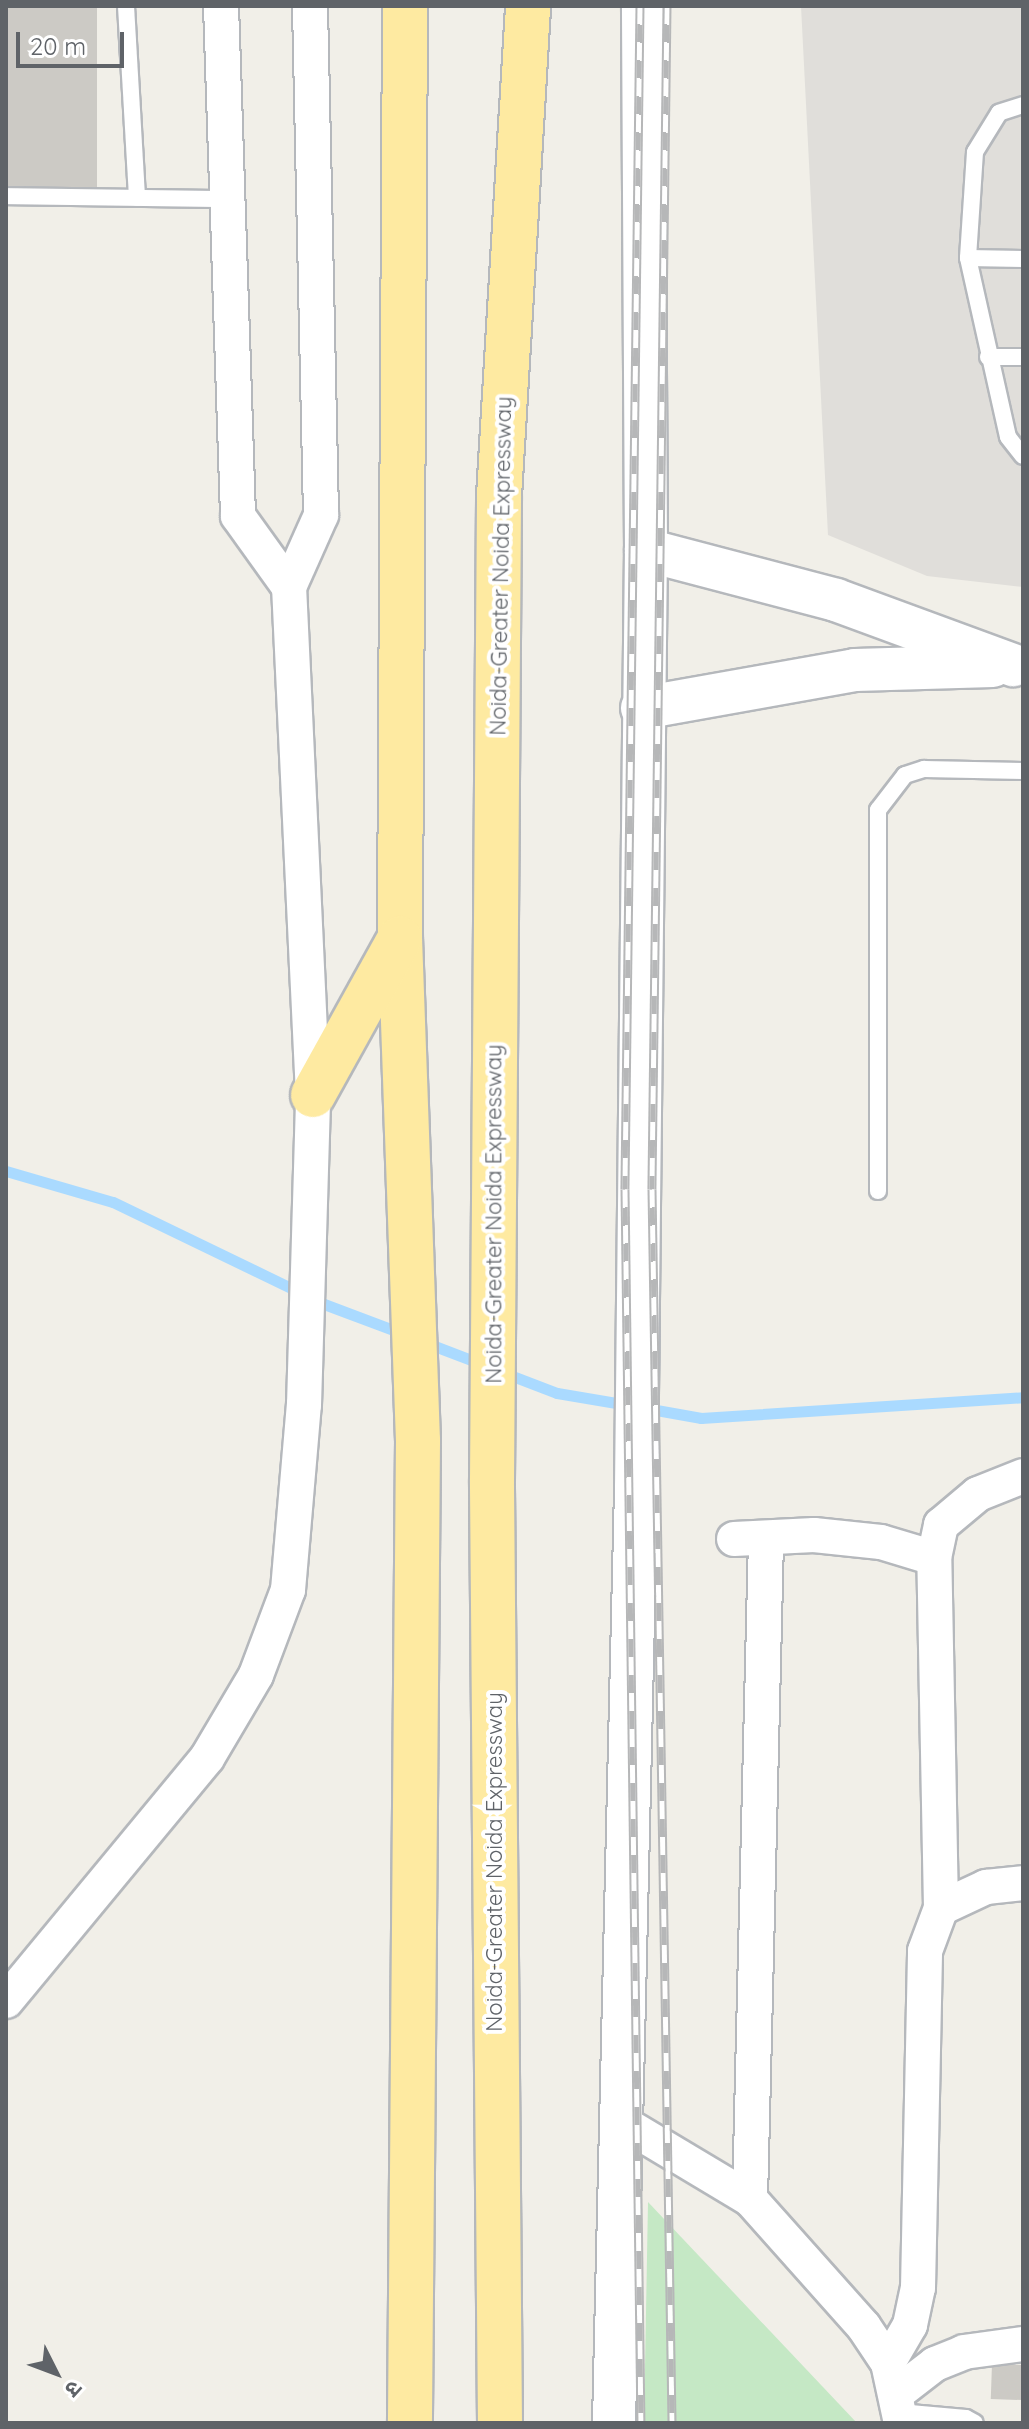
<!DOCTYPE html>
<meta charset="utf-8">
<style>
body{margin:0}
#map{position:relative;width:1029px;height:2429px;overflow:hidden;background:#f1efe8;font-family:Quicksand,"Noto Sans Devanagari",sans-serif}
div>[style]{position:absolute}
.industrial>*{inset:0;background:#e0deda}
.green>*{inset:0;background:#c5e8c5}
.stream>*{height:11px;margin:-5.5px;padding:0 5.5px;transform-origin:5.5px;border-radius:5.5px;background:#aadaff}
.building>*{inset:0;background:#cccac5;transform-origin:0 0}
.roads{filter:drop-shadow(2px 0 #b5b8bc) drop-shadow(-2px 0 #b5b8bc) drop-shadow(0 2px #b5b8bc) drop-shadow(0 -2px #b5b8bc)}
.service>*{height:16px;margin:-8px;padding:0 8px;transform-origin:8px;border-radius:8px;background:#fff}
.minor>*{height:34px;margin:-17px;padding:0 17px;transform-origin:17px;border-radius:17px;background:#fff}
.tertiary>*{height:42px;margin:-21px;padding:0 21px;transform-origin:21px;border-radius:21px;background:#fff}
.trunk>*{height:44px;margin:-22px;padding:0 22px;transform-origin:22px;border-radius:22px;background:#feeaa1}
.rail>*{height:9px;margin-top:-4.5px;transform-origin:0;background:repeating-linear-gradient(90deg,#fff 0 18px,#b6b7b8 0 36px);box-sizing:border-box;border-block:2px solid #b6b7b8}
span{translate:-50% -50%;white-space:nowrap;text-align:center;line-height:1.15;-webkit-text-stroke:8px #fff;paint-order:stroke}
.street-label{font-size:22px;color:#5f6368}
.frame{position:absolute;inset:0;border:8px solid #5f6368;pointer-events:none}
.north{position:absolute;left:16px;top:2333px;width:80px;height:80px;-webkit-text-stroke:6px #fff;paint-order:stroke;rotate:132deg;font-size:22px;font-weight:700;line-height:32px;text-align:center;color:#5f6368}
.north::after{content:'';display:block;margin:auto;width:28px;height:36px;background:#5f6368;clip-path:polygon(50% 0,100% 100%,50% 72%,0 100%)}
.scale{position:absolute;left:16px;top:32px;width:108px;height:36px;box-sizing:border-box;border:4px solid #5f6368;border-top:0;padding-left:10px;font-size:24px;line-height:28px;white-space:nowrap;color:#5f6368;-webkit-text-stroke:6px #fff;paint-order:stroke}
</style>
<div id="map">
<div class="industrial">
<div style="clip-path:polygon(801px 6px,1023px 6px,1023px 587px,927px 576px,828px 535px)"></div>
</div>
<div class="green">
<div style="clip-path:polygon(648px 2202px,857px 2423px,644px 2423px)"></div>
</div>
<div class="stream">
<div style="left:6px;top:1171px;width:111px;rotate:16.2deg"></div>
<div style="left:113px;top:1202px;width:234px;rotate:25.8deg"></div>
<div style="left:324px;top:1304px;width:85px;rotate:20.6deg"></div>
<div style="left:424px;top:1342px;width:62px;rotate:20.8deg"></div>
<div style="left:502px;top:1372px;width:59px;rotate:20.9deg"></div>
<div style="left:557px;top:1393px;width:72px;rotate:9.6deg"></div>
<div style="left:645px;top:1408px;width:57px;rotate:10.1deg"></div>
<div style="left:701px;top:1418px;width:323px;rotate:-3.7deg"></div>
</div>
<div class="building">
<div style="left:6px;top:6px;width:91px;height:183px"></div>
<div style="left:992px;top:2364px;width:31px;height:35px;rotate:2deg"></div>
</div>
<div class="roads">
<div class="service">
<div style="left:126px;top:6px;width:192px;rotate:86.7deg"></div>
<div style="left:1023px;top:105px;width:25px;rotate:162deg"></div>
<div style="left:999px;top:113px;width:46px;rotate:121.6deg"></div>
<div style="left:975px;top:152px;width:106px;rotate:93.8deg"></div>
<div style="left:968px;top:258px;width:183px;rotate:77.4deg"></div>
<div style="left:1008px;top:437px;width:24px;rotate:52deg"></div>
<div style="left:6px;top:196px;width:221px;rotate:0.8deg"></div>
<div style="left:968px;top:258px;width:55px;rotate:1deg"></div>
<div style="left:988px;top:357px;width:35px"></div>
<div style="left:878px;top:1191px;width:381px;rotate:-90deg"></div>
<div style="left:878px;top:810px;width:44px;rotate:-52.4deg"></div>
<div style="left:905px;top:775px;width:20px;rotate:-18deg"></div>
<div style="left:924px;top:769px;width:99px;rotate:1.2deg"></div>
<div style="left:899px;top:2412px;width:67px;rotate:5.1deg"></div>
<div style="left:966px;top:2418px;width:10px;rotate:29deg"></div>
</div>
<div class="minor">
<div style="left:221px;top:6px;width:510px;rotate:88.09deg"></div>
<div style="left:238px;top:516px;width:87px;rotate:54.3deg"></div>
<div style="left:734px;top:1539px;width:80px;rotate:-2.9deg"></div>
<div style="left:814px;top:1535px;width:67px;rotate:6deg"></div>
<div style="left:881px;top:1542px;width:55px;rotate:16.8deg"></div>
<div style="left:941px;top:1908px;width:350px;rotate:-91.1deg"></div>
<div style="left:934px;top:1558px;width:34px;rotate:-78deg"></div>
<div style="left:941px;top:1525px;width:48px;rotate:-40deg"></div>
<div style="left:978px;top:1494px;width:48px;rotate:-21.8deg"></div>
<div style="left:6px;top:2001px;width:315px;rotate:-50.4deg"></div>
<div style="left:207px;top:1758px;width:96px;rotate:-59.4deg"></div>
<div style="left:256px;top:1675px;width:91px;rotate:-69.4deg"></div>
<div style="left:288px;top:1590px;width:186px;rotate:-85.1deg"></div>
<div style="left:304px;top:1405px;width:310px;rotate:-88.3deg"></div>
<div style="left:313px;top:1095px;width:509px;rotate:-92.7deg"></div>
<div style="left:289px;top:587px;width:79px;rotate:-66deg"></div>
<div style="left:321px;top:515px;width:509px;rotate:-91.24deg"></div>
<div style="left:618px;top:2120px;width:154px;rotate:30.9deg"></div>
<div style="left:750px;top:2199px;width:171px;rotate:48.3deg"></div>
<div style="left:864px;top:2327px;width:43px;rotate:56.3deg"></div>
<div style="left:888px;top:2363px;width:61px;rotate:77.8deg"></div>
<div style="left:750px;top:2199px;width:661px;rotate:-88.61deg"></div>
<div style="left:888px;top:2363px;width:44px;rotate:-59.9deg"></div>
<div style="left:910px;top:2325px;width:38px;rotate:-78deg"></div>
<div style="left:918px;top:2288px;width:337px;rotate:-88.8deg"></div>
<div style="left:925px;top:1951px;width:46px;rotate:-69.6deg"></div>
<div style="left:941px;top:1908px;width:50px;rotate:-25deg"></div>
<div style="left:986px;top:1887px;width:37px;rotate:-6deg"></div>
<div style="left:896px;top:2394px;width:49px;rotate:-37.6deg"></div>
<div style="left:935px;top:2364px;width:31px;rotate:-22deg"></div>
<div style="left:964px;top:2352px;width:60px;rotate:-7.7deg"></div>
</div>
<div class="tertiary">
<div style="left:646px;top:550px;width:196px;rotate:14.7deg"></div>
<div style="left:836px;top:600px;width:189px;rotate:20.2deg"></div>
<div style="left:642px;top:708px;width:216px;rotate:-10.1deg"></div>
<div style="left:855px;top:670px;width:138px;rotate:-1.7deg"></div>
<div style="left:614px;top:2423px;width:935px;rotate:-88.65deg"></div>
<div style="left:636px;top:1488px;width:938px;rotate:-89.39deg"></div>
<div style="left:646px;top:550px;width:544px;rotate:-90.32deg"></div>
</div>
<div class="trunk">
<div style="left:405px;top:6px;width:932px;rotate:90.31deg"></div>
<div style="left:400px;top:938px;width:503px;rotate:87.95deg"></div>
<div style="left:418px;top:1441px;width:982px;rotate:90.47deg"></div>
<div style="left:313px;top:1095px;width:179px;rotate:-61deg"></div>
<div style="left:500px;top:2423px;width:943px;rotate:-90.49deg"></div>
<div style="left:492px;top:1480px;width:984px;rotate:-89.59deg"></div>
<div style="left:499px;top:496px;width:491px;rotate:-86.6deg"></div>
</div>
</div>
<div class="rail">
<div style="left:640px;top:6px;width:1183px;rotate:90.73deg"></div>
<div style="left:625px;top:1189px;width:1234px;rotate:89.26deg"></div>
<div style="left:667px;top:6px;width:1183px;rotate:90.73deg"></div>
<div style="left:652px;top:1189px;width:1234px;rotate:89.07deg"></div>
</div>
<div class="street-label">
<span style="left:501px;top:566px;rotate:-89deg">Noida-Greater Noida Expressway</span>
<span style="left:494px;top:1214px;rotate:-90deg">Noida-Greater Noida Expressway</span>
<span style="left:495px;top:1862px;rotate:-90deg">Noida-Greater Noida Expressway</span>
</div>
<div class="frame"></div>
<div class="north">उ</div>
<div class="scale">20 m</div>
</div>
